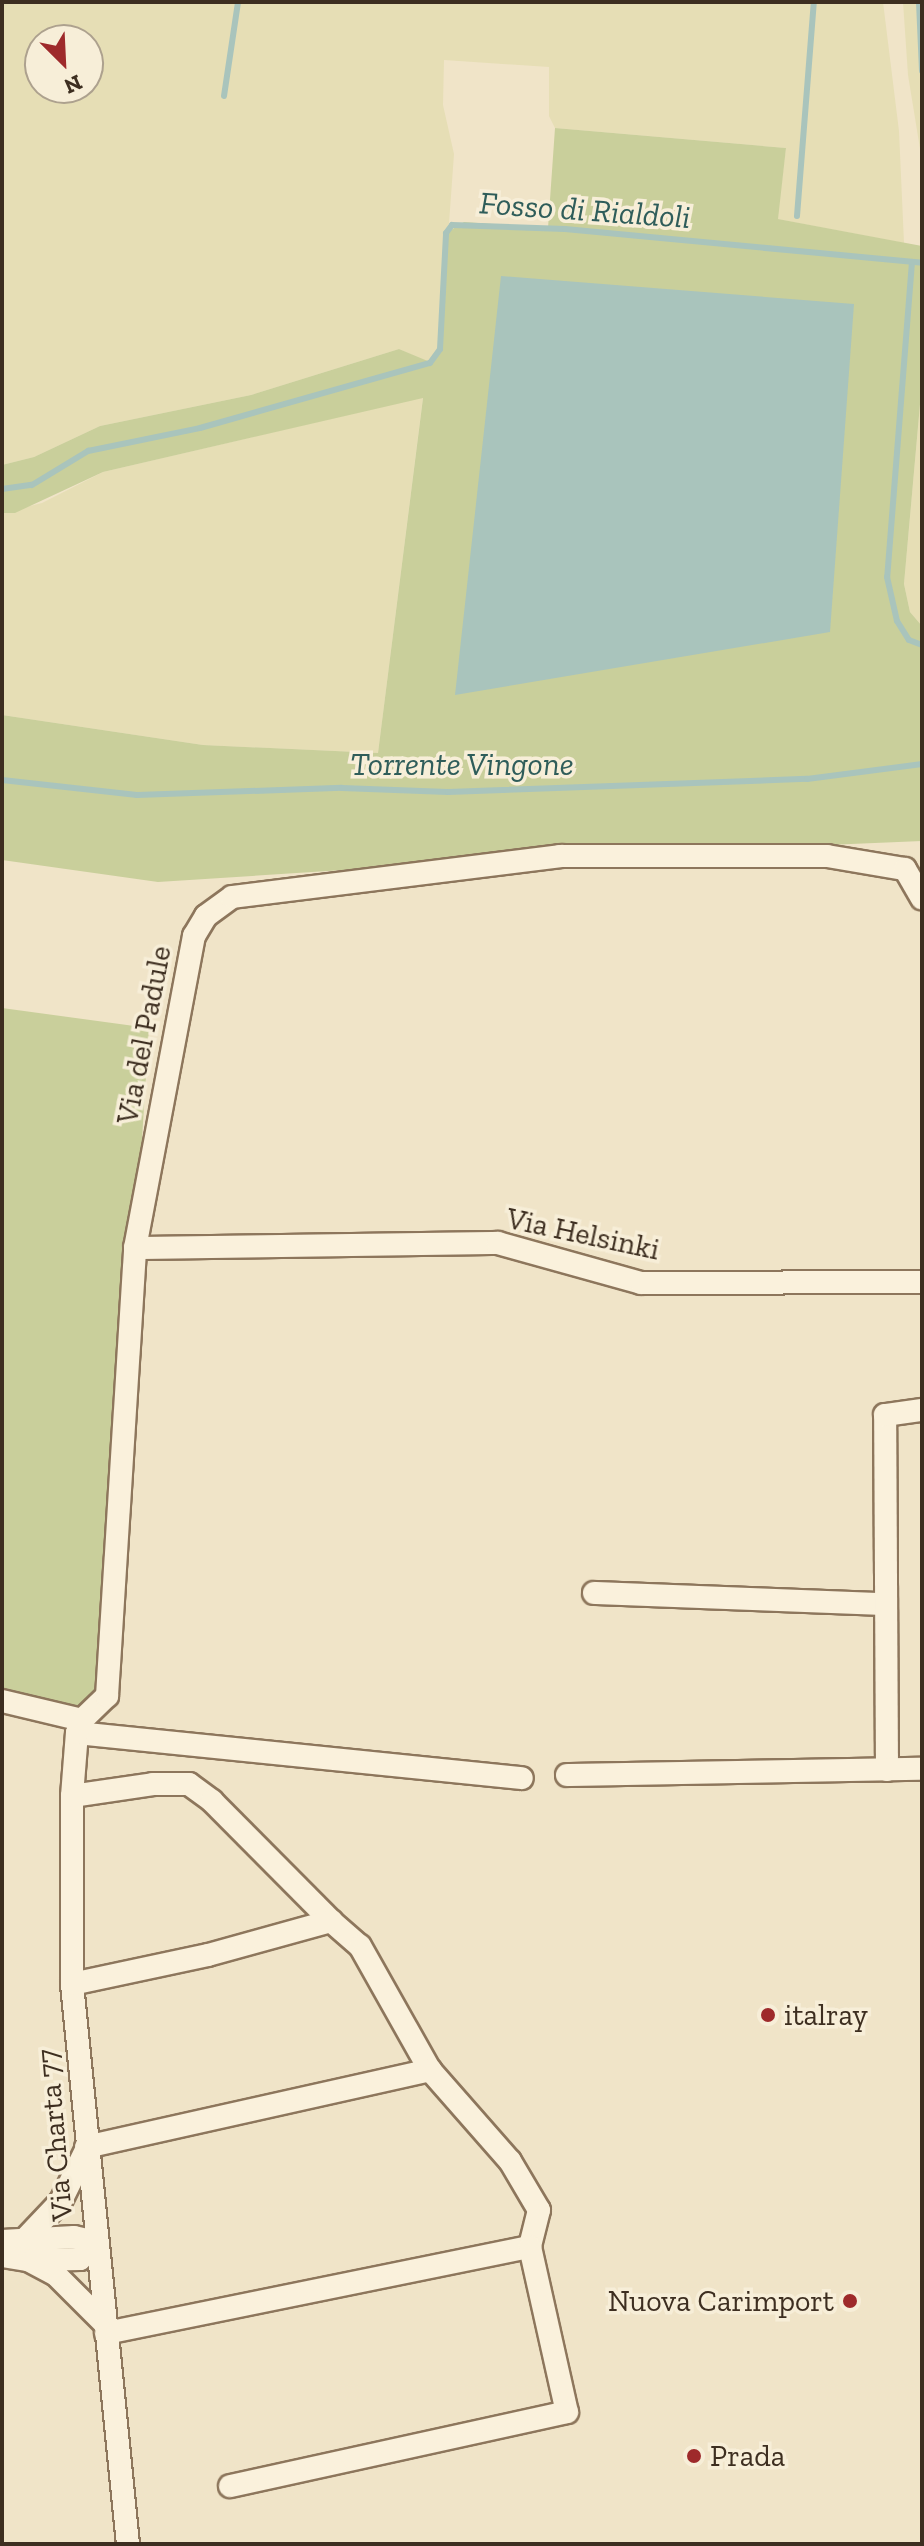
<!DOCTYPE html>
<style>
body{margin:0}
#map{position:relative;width:924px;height:2546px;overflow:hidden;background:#f0e4c8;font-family:"Zilla Slab",serif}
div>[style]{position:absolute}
.farmland>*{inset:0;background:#e6deb5}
.green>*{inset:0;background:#c9cf9b}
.water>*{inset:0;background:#a9c4bc}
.stream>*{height:6px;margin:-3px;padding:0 3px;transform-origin:3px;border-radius:3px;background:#a9c4bc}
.roads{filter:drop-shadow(2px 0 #8d765c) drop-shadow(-2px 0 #8d765c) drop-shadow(0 2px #8d765c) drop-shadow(0 -2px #8d765c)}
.minor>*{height:22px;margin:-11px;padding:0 11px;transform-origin:11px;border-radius:11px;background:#faf1dc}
.dots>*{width:22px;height:22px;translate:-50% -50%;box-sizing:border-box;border:4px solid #f7eed8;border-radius:50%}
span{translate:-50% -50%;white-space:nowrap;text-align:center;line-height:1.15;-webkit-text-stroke:7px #f7eed8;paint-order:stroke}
.street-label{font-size:30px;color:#3d2e20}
.poi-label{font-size:30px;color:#3d2e20}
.left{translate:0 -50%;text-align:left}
.right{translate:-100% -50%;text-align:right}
.water-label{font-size:32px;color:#2f5d5a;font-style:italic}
.frame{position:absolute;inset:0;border:4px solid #3d2e20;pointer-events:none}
.north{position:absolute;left:24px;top:24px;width:80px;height:80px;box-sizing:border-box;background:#f7eed8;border:2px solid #ada18e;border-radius:50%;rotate:156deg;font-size:22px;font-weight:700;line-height:32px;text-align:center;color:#3d2e20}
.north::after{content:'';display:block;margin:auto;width:28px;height:36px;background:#9e2a2b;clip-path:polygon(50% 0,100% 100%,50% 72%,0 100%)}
</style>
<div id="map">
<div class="farmland">
<div style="clip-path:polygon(evenodd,2px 2px,883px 2px,899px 131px,904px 243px,777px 219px,786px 148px,555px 128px,549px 116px,549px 67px,444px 60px,443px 105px,454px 154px,440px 349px,430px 363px,399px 349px,251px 395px,100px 426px,34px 457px,2px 465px,2px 2px,40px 40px,88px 40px,88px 88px,40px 88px,40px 40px)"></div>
<div style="clip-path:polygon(903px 2px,922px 2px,922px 161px,908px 75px)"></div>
<div style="clip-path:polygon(922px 382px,922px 626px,910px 612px,904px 584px)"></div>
<div style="clip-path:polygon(423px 397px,378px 753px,203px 745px,2px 715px,2px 513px,42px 503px,103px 472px)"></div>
</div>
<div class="green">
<div style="clip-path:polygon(555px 128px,786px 148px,778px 219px,922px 246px,922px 382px,904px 584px,910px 612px,922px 626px,922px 841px,560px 856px,158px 882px,2px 860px,2px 715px,203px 745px,378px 753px,423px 398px,103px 472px,15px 513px,2px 513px,2px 465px,34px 457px,100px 426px,251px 395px,399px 349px,430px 362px,440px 349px,446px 233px,464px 222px,548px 228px)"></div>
<div style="clip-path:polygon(2px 1008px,149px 1028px,107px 1696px,82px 1720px,2px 1701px)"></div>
</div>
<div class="water">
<div style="clip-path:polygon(501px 276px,854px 304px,830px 632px,455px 695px)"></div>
</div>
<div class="stream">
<div style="left:919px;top:2px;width:69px;rotate:87.5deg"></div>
<div style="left:224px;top:96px;width:95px;rotate:-81.5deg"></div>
<div style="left:797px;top:216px;width:215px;rotate:-85.5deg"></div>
<div style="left:912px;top:262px;width:316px;rotate:94.5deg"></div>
<div style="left:887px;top:577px;width:45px;rotate:77.2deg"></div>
<div style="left:897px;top:621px;width:22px;rotate:58deg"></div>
<div style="left:909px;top:640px;width:14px;rotate:21deg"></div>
<div style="left:2px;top:489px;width:30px;rotate:-8deg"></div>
<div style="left:32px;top:485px;width:66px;rotate:-31.3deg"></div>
<div style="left:88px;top:451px;width:114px;rotate:-11.6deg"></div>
<div style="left:200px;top:428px;width:239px;rotate:-15.8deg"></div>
<div style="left:430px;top:363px;width:17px;rotate:-54deg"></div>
<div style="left:440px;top:349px;width:116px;rotate:-87deg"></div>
<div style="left:446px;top:233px;width:10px;rotate:-53deg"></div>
<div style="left:452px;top:225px;width:113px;rotate:2deg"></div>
<div style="left:565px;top:229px;width:359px;rotate:5.4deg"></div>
<div style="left:2px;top:780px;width:136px;rotate:6.3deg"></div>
<div style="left:137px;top:795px;width:205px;rotate:-2deg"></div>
<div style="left:342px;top:788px;width:106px;rotate:2.2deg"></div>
<div style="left:448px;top:792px;width:359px;rotate:-2.1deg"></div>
<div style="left:807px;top:779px;width:116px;rotate:-7.4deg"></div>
</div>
<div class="roads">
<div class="minor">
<div style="left:135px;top:1248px;width:363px;rotate:-0.8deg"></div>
<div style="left:498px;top:1243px;width:148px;rotate:15.6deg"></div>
<div style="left:641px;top:1283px;width:281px;rotate:-0.2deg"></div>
<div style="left:594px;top:1593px;width:292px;rotate:2.2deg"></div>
<div style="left:2px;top:1701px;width:82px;rotate:13.4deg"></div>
<div style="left:77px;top:1733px;width:447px;rotate:5.8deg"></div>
<div style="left:887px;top:1770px;width:355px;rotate:-90.3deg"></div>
<div style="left:885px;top:1415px;width:37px;rotate:-8deg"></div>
<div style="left:567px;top:1775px;width:355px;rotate:-1deg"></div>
<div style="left:72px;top:1796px;width:82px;rotate:-8.4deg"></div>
<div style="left:153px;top:1784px;width:36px"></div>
<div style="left:189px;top:1784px;width:29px;rotate:36deg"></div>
<div style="left:212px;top:1801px;width:169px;rotate:45.2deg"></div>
<div style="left:72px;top:1984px;width:139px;rotate:-12deg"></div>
<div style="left:208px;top:1955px;width:128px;rotate:-15.5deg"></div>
<div style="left:331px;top:1921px;width:38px;rotate:41deg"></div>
<div style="left:360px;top:1946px;width:142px;rotate:60.6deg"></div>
<div style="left:86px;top:2147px;width:353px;rotate:-12.6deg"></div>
<div style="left:430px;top:2070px;width:121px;rotate:48.7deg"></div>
<div style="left:510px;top:2161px;width:57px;rotate:59.4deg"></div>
<div style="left:539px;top:2210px;width:38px;rotate:104deg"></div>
<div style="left:25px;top:2239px;width:52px;rotate:-46.5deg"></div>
<div style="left:61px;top:2201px;width:55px;rotate:-63.9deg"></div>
<div style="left:2px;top:2241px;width:72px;rotate:-3.2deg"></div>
<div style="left:74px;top:2237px;width:23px;rotate:13deg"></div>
<div style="left:2px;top:2256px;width:26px;rotate:9deg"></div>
<div style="left:28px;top:2260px;width:32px;rotate:28deg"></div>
<div style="left:56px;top:2275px;width:68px;rotate:45deg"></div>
<div style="left:33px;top:2260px;width:47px;rotate:-1.2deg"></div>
<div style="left:80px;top:2259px;width:23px;rotate:-47deg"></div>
<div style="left:106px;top:2333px;width:433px;rotate:-11.5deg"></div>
<div style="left:530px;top:2247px;width:169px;rotate:77.4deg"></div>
<div style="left:567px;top:2412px;width:345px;rotate:167.6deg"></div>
<div style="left:128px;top:2544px;width:563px;rotate:-95.71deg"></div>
<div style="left:72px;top:1984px;width:188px;rotate:-90deg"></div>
<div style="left:72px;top:1796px;width:63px;rotate:-85.5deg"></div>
<div style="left:77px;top:1733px;width:14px;rotate:-69deg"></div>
<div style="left:82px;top:1720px;width:35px;rotate:-44deg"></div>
<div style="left:107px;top:1696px;width:449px;rotate:-86.4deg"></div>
<div style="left:135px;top:1248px;width:318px;rotate:-79.3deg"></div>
<div style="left:194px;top:936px;width:23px;rotate:-59deg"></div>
<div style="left:206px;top:916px;width:32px;rotate:-36deg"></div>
<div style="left:232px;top:897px;width:331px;rotate:-7.1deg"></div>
<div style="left:560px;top:856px;width:267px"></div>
<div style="left:827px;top:856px;width:79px;rotate:9.5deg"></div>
<div style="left:905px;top:869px;width:34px;rotate:60deg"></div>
</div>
</div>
<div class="dots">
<div style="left:768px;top:2015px;background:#9e2a2b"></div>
<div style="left:850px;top:2301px;background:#9e2a2b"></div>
<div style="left:694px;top:2456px;background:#9e2a2b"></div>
</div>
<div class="street-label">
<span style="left:144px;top:1035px;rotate:-79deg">Via del Padule</span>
<span style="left:583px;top:1234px;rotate:12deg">Via Helsinki</span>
<span style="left:55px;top:2135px;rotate:-95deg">Via Charta 77</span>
</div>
<div class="poi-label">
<span class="left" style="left:784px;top:2015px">italray</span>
<span class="right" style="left:834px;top:2301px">Nuova Carimport</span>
<span class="left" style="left:710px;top:2456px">Prada</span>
</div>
<div class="water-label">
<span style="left:585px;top:210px;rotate:4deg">Fosso di Rialdoli</span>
<span style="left:462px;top:764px">Torrente Vingone</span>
</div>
<div class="frame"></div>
<div class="north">N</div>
</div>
